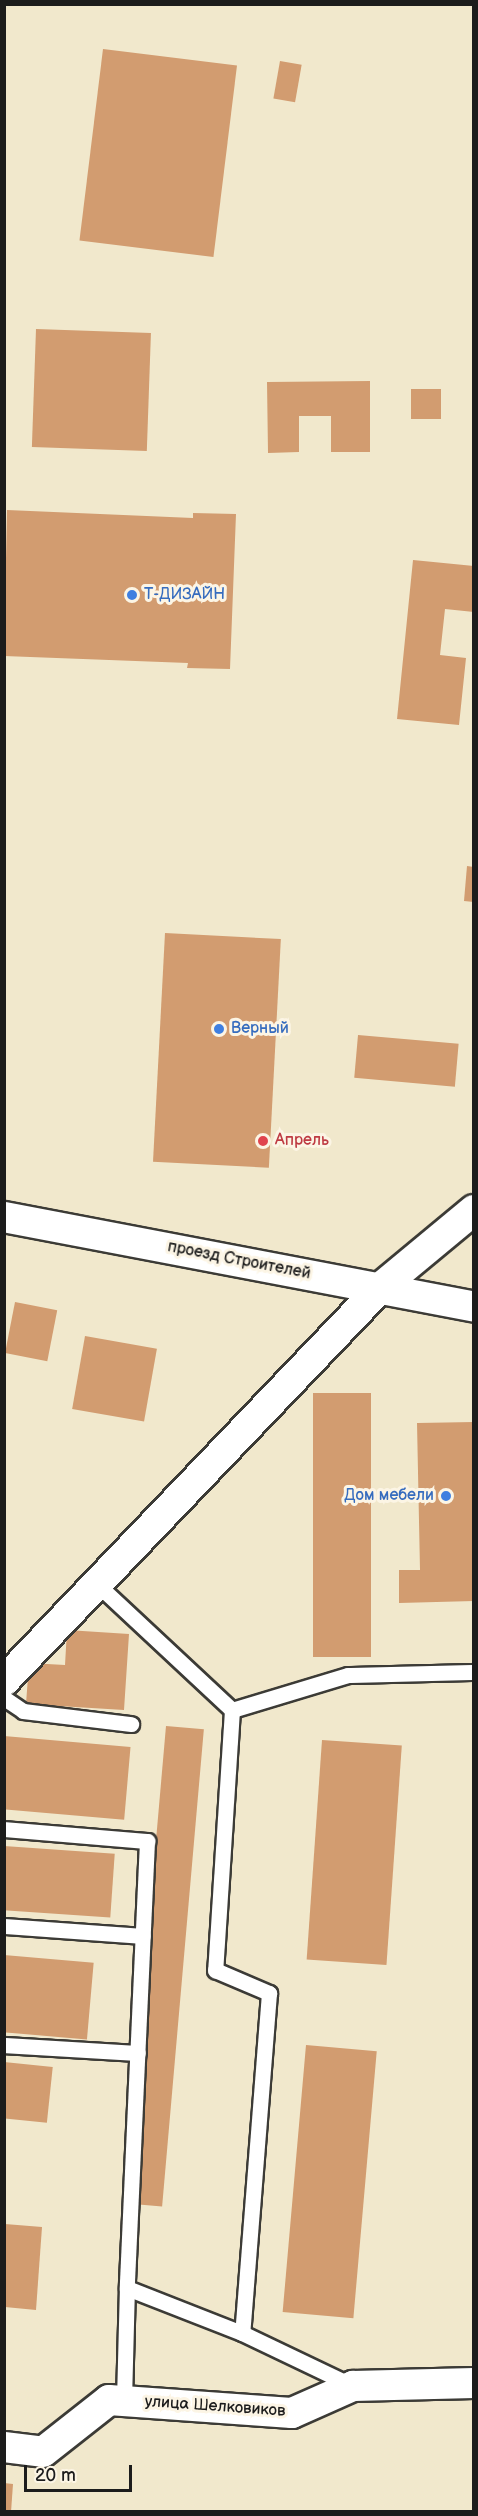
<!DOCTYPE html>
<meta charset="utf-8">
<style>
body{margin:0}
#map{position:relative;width:478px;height:2516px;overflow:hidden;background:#f1e8cc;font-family:"Balsamiq Sans",sans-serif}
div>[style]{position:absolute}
.building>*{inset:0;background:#d29c70;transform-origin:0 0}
.roads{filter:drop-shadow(2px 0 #3c3b36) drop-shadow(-2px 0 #3c3b36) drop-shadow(0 2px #3c3b36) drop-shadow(0 -2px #3c3b36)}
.lane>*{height:15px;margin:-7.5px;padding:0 7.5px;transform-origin:7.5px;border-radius:7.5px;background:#fff}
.street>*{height:30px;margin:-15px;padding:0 15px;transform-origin:15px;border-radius:15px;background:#fff}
.dots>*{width:16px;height:16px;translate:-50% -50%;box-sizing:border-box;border:3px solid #fcf5e5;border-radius:50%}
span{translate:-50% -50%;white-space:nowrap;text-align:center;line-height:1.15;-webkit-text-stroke:6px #fcf5e5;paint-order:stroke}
.shop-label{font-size:16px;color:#366cbe}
.left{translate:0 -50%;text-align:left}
.right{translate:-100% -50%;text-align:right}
.health-label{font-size:16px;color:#be3a42}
.street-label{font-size:16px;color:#1c1c1c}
.frame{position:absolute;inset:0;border:6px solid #1c1c1c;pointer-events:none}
.scale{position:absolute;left:24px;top:2465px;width:108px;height:27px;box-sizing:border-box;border:3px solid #1c1c1c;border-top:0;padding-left:8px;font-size:18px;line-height:21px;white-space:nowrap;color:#1c1c1c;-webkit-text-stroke:4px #fcf5e5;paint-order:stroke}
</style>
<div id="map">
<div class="building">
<div style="left:103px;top:49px;width:135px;height:193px;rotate:7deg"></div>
<div style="left:280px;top:61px;width:22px;height:38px;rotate:10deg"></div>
<div style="left:36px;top:329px;width:115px;height:118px;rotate:2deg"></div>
<div style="clip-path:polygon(370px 381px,370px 452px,331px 452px,331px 416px,299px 416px,299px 452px,268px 453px,267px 382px)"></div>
<div style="left:411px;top:389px;width:30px;height:30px"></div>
<div style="clip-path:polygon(7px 510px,193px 518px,193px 513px,236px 514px,230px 669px,187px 668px,188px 663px,4px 656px)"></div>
<div style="clip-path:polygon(413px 560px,474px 566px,474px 612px,445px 609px,440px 655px,466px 658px,459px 725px,397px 719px)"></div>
<div style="clip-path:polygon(467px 866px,474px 867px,474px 902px,464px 901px)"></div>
<div style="left:165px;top:933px;width:116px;height:229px;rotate:3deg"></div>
<div style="left:358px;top:1035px;width:101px;height:43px;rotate:5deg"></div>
<div style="left:15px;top:1302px;width:43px;height:52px;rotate:11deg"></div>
<div style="left:85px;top:1336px;width:73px;height:74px;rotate:10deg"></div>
<div style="left:313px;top:1393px;width:58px;height:264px"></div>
<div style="clip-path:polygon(474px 1422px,474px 1601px,399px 1603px,399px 1570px,420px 1570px,417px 1423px)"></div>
<div style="clip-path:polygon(67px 1630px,129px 1634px,124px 1710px,26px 1704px,29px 1663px,65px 1665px)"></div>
<div style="left:166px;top:1726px;width:38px;height:479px;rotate:5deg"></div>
<div style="left:4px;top:1736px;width:127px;height:73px;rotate:5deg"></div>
<div style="left:322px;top:1740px;width:80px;height:220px;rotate:4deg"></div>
<div style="left:4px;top:1846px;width:111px;height:64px;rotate:4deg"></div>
<div style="left:4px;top:1955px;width:90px;height:77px;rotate:5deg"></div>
<div style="left:306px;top:2045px;width:71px;height:268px;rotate:5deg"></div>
<div style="left:4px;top:2062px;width:49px;height:56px;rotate:6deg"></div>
<div style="clip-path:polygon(5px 2224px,42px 2227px,36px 2310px,5px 2307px)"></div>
<div style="clip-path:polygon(4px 2483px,13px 2484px,11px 2512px,4px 2512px)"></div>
</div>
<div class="roads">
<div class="lane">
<div style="left:97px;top:1584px;width:185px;rotate:43deg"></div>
<div style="left:232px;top:1710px;width:121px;rotate:-16.8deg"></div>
<div style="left:348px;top:1675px;width:126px;rotate:-1.4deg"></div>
<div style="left:4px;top:1698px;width:23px;rotate:34deg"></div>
<div style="left:23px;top:1711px;width:109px;rotate:6.9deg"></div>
<div style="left:232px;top:1710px;width:261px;rotate:93.7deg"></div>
<div style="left:215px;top:1970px;width:59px;rotate:23.1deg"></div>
<div style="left:269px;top:1993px;width:341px;rotate:94.5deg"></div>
<div style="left:242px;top:2333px;width:123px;rotate:25.5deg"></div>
<div style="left:4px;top:1829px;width:144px;rotate:4.8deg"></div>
<div style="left:147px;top:1841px;width:447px;rotate:92.6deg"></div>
<div style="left:127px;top:2288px;width:123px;rotate:21.4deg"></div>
<div style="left:4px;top:1926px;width:139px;rotate:4.1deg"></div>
<div style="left:4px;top:2045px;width:134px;rotate:3.4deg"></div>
<div style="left:124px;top:2400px;width:112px;rotate:-88.5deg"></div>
</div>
<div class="street">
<div style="left:4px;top:1217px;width:479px;rotate:10.8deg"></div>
<div style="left:4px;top:1681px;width:544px;rotate:-46.27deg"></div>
<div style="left:380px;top:1288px;width:122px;rotate:-39.7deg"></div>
<div style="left:4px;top:2447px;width:39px;rotate:7deg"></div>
<div style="left:43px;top:2452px;width:84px;rotate:-38.2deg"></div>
<div style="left:109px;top:2400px;width:183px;rotate:4.1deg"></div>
<div style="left:292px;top:2413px;width:67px;rotate:-23.9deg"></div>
<div style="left:353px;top:2386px;width:121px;rotate:-1.4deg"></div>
</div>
</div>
<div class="dots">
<div style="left:132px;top:595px;background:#3f7fe0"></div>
<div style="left:219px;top:1029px;background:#3f7fe0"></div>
<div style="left:263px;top:1141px;background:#e0444e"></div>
<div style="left:446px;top:1496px;background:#3f7fe0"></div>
</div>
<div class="shop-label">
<span class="left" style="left:144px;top:595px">Т-ДИЗАЙН</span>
<span class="left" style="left:231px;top:1029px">Верный</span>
<span class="right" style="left:434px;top:1496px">Дом мебели</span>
</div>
<div class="health-label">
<span class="left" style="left:275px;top:1141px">Апрель</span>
</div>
<div class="street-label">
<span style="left:239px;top:1261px;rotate:11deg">проезд Строителей</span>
<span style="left:215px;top:2407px;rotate:4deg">улица Шелковиков</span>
</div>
<div class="frame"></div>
<div class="scale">20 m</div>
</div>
